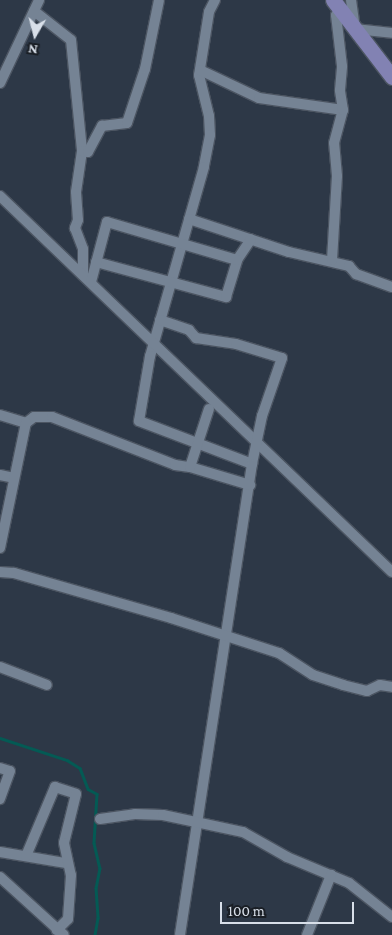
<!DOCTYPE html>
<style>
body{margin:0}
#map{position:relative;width:392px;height:935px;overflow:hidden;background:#2d3847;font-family:"Crimson Pro",serif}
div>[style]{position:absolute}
.stream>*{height:2.5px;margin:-1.25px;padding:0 1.25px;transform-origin:1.25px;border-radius:1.25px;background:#045a54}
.roads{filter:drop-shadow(1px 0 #4c5562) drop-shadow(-1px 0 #4c5562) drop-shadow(0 1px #4c5562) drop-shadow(0 -1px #4c5562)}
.minor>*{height:10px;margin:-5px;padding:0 5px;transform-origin:5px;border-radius:5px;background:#758394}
.primary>*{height:15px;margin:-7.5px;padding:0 7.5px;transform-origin:7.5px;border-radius:7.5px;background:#8282b3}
span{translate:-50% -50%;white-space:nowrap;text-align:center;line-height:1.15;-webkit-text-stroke:5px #1a1f26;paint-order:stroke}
.north{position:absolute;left:10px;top:10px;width:50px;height:50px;-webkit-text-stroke:4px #1a1f26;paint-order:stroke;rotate:188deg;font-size:14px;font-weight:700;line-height:20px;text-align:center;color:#d8dfe9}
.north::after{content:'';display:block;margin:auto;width:18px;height:22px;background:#d8dfe9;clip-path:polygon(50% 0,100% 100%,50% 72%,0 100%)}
.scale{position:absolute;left:220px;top:902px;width:134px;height:22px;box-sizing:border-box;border:2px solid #d8dfe9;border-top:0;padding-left:6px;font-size:15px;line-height:18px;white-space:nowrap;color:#d8dfe9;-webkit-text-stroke:4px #1a1f26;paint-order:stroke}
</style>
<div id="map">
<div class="stream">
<div style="left:0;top:738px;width:71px;rotate:18.2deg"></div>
<div style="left:67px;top:760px;width:15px;rotate:32deg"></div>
<div style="left:80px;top:768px;width:22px;rotate:69deg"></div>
<div style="left:88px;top:789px;width:10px;rotate:29deg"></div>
<div style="left:97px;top:794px;width:49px;rotate:93.5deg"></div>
<div style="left:94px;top:843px;width:26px;rotate:77deg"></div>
<div style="left:100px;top:868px;width:20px;rotate:101deg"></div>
<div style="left:96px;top:888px;width:30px;rotate:86deg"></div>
<div style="left:98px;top:918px;width:17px;rotate:100deg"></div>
</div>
<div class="roads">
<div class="minor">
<div style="left:215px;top:0;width:13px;rotate:117deg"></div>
<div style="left:209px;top:12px;width:64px;rotate:99deg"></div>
<div style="left:199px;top:75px;width:42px;rotate:76.3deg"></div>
<div style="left:209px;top:116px;width:19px;rotate:87deg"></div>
<div style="left:210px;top:135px;width:33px;rotate:101deg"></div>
<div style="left:204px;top:167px;width:197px;rotate:105.9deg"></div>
<div style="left:150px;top:356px;width:66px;rotate:99.6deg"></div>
<div style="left:139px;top:421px;width:121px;rotate:20.8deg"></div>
<div style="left:351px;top:0;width:29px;rotate:82deg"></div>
<div style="left:355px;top:29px;width:37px;rotate:6deg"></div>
<div style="left:34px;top:11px;width:47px;rotate:38.1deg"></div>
<div style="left:71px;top:40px;width:112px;rotate:84.3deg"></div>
<div style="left:82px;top:151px;width:41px;rotate:98.3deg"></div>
<div style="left:76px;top:192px;width:28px;rotate:86deg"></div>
<div style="left:78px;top:220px;width:9px;rotate:111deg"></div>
<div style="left:75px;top:228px;width:22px;rotate:69deg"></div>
<div style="left:83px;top:249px;width:25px;rotate:90deg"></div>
<div style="left:200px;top:70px;width:65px;rotate:25.4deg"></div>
<div style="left:259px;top:98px;width:85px;rotate:8.1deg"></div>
<div style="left:0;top:83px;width:92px;rotate:-64.8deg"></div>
<div style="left:82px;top:151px;width:6px;rotate:9deg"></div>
<div style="left:88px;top:152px;width:30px;rotate:-62deg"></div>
<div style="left:102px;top:126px;width:25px;rotate:-7deg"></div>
<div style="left:127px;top:123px;width:57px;rotate:-71.6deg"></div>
<div style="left:145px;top:69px;width:70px;rotate:-78.5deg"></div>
<div style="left:0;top:196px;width:543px;rotate:43.81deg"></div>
<div style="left:189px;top:219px;width:105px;rotate:18.3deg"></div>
<div style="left:289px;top:252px;width:62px;rotate:13.1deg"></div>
<div style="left:349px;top:266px;width:11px;rotate:49deg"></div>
<div style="left:356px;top:274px;width:38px;rotate:20deg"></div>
<div style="left:332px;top:260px;width:84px;rotate:-86.6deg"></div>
<div style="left:337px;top:176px;width:33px;rotate:-95deg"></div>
<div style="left:334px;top:143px;width:34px;rotate:-75deg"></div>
<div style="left:343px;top:110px;width:20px;rotate:-99deg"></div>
<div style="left:340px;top:90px;width:24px;rotate:-85deg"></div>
<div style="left:342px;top:66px;width:51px;rotate:-96.7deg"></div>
<div style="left:336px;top:15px;width:7px;rotate:-45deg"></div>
<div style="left:96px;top:262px;width:135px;rotate:15.1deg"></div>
<div style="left:226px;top:297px;width:39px;rotate:-73deg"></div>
<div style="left:237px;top:260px;width:25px;rotate:-56deg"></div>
<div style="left:91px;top:282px;width:62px;rotate:-75.1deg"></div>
<div style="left:107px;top:222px;width:135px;rotate:16.3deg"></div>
<div style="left:160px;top:320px;width:31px;rotate:19deg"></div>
<div style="left:189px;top:330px;width:11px;rotate:49deg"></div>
<div style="left:196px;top:338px;width:40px;rotate:8.5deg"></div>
<div style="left:236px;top:344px;width:48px;rotate:16.9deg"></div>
<div style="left:282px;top:358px;width:61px;rotate:109deg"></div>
<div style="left:262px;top:416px;width:49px;rotate:101.8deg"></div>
<div style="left:252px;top:464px;width:476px;rotate:98.7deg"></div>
<div style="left:0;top:415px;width:27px;rotate:17deg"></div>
<div style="left:26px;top:423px;width:10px;rotate:-37deg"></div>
<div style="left:34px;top:417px;width:18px"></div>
<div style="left:52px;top:417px;width:132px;rotate:21.3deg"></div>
<div style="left:175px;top:465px;width:15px;rotate:8deg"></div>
<div style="left:190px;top:467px;width:63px;rotate:16.7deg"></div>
<div style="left:190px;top:467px;width:61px;rotate:-71.9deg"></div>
<div style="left:0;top:475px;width:14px;rotate:12deg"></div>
<div style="left:0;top:548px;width:128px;rotate:-78.3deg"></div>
<div style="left:0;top:572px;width:14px;rotate:4deg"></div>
<div style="left:14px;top:573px;width:163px;rotate:16deg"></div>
<div style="left:171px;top:618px;width:114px;rotate:18deg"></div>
<div style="left:279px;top:653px;width:40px;rotate:32.9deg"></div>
<div style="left:313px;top:675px;width:32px;rotate:18deg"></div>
<div style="left:343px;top:685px;width:25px;rotate:14deg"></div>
<div style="left:367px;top:691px;width:14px;rotate:-25deg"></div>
<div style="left:380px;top:685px;width:12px;rotate:9deg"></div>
<div style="left:0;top:667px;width:50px;rotate:21deg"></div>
<div style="left:0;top:768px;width:10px;rotate:17deg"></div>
<div style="left:10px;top:771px;width:30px;rotate:110deg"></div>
<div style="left:100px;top:819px;width:35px;rotate:-8deg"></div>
<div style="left:135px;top:814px;width:28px;rotate:2deg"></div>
<div style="left:163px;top:815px;width:82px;rotate:12deg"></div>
<div style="left:243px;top:832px;width:51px;rotate:29.6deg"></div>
<div style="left:287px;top:857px;width:67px;rotate:22.8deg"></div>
<div style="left:349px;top:883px;width:55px;rotate:38.3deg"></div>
<div style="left:0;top:852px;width:67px;rotate:9.5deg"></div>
<div style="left:26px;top:856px;width:75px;rotate:-67.2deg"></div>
<div style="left:55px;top:787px;width:22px;rotate:18deg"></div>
<div style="left:76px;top:794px;width:50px;rotate:103.8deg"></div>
<div style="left:64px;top:843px;width:33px;rotate:78deg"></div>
<div style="left:71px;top:875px;width:44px;rotate:93.9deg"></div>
<div style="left:68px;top:919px;width:16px;rotate:135deg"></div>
<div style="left:0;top:877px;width:86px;rotate:42.2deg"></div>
<div style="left:307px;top:935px;width:65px;rotate:-68.2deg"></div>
</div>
<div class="primary">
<div style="left:333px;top:0;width:97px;rotate:52.5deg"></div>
</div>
</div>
<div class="north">N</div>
<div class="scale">100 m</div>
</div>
